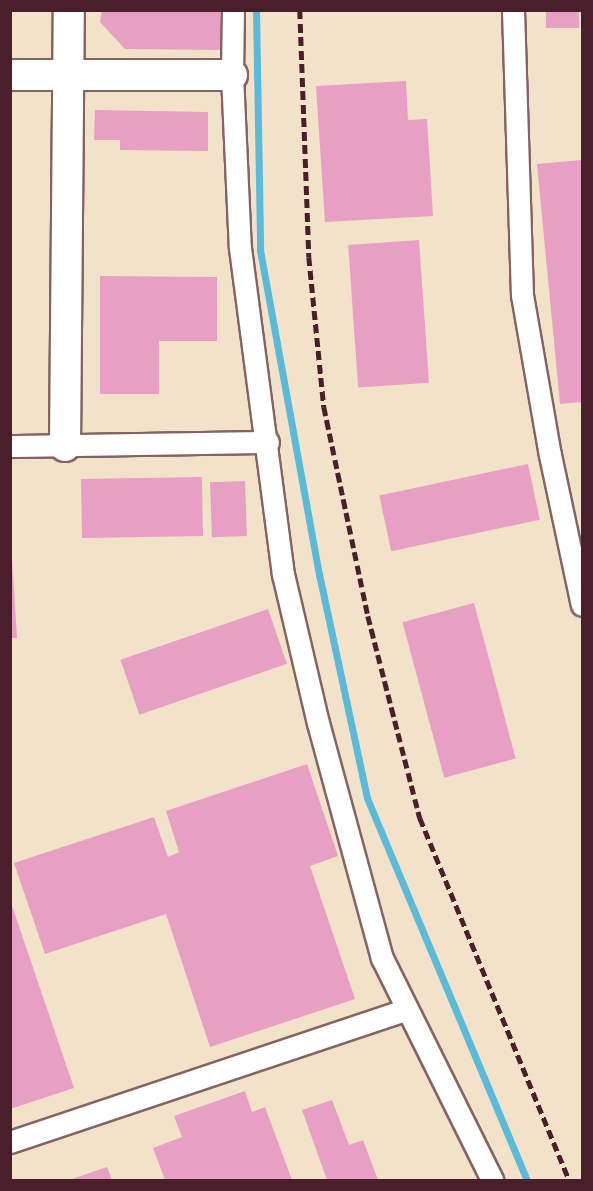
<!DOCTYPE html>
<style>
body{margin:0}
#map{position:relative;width:593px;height:1191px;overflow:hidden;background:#f2e2c9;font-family:"Gentium Book Plus",serif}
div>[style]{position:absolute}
.stream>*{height:7px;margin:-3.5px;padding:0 3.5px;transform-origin:3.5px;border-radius:3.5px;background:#5abad8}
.building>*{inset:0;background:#e79fc4;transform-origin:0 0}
.roads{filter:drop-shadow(2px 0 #856362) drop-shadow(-2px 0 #856362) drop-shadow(0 2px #856362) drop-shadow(0 -2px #856362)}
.street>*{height:21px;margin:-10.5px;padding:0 10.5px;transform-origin:10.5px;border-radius:10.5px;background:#fff}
.secondary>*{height:30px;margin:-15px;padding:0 15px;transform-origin:15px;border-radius:15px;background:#fff}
.rail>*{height:4.5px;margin-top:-2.25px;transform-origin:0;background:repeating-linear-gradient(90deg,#4a1f2b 0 9px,transparent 0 13.5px)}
span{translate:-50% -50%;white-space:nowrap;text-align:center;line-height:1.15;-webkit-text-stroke:4.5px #f6f6f2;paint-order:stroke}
.frame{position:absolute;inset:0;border:12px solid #4a1f2b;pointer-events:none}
</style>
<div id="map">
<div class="stream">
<div style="left:256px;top:10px;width:240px;rotate:89deg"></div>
<div style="left:260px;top:250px;width:329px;rotate:79.7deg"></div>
<div style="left:319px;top:574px;width:229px;rotate:77.9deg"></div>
<div style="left:367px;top:798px;width:414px;rotate:67.3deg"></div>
</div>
<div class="building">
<div style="clip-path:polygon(102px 10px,226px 10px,226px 50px,125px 49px,100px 22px)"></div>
<div style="left:546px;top:10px;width:33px;height:18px"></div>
<div style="clip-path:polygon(406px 81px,408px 120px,427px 119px,433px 216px,325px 222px,316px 86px)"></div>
<div style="clip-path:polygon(95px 110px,208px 112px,208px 151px,120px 150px,120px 140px,94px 140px)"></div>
<div style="clip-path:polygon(582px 160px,582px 402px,560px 404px,537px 164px)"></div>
<div style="left:419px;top:240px;width:143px;height:71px;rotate:86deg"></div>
<div style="clip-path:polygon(100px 276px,217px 277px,217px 341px,159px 341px,159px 394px,100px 394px)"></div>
<div style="left:528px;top:464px;width:57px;height:152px;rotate:78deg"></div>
<div style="left:202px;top:477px;width:59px;height:121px;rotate:89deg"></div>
<div style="left:245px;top:481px;width:55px;height:35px;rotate:88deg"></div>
<div style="clip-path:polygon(10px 530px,17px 638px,10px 638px)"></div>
<div style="left:474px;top:603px;width:161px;height:74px;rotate:75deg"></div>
<div style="left:268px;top:609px;width:58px;height:156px;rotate:71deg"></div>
<div style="clip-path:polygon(307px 764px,338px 856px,310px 866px,355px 999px,210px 1047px,166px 914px,45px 954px,14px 863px,154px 817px,168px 857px,179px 852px,166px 811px)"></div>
<div style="clip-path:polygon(10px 900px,74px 1088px,10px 1109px)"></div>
<div style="clip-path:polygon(245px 1091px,252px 1112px,265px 1107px,292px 1180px,165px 1180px,153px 1148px,182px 1137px,174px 1116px)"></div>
<div style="clip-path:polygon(332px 1100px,349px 1145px,363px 1140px,378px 1180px,327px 1180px,302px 1110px)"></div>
<div style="clip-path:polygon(107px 1167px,112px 1180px,69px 1180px)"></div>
</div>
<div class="roads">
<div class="street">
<div style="left:233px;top:10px;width:65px;rotate:90.9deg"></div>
<div style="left:232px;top:75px;width:173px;rotate:87.4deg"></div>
<div style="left:240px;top:248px;width:329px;rotate:82.5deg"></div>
<div style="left:283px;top:574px;width:153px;rotate:76.8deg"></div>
<div style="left:318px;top:723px;width:244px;rotate:74.8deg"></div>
<div style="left:382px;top:958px;width:248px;rotate:63.6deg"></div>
<div style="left:513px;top:10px;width:285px;rotate:88.2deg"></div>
<div style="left:522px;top:295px;width:162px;rotate:80.1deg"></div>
<div style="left:550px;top:455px;width:153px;rotate:78deg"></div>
<div style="left:10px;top:446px;width:258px;rotate:-0.9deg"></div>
<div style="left:10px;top:1142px;width:416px;rotate:-18.5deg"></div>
</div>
<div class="secondary">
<div style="left:10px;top:75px;width:222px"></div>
<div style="left:65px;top:446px;width:436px;rotate:-89.5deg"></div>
</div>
</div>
<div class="rail">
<div style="left:300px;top:10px;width:247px;rotate:87.9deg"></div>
<div style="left:309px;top:257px;width:151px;rotate:84.3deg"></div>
<div style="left:324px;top:407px;width:214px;rotate:78.1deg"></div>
<div style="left:368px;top:616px;width:209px;rotate:75.6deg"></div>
<div style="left:420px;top:818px;width:391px;rotate:67.6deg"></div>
</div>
<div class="frame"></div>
</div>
